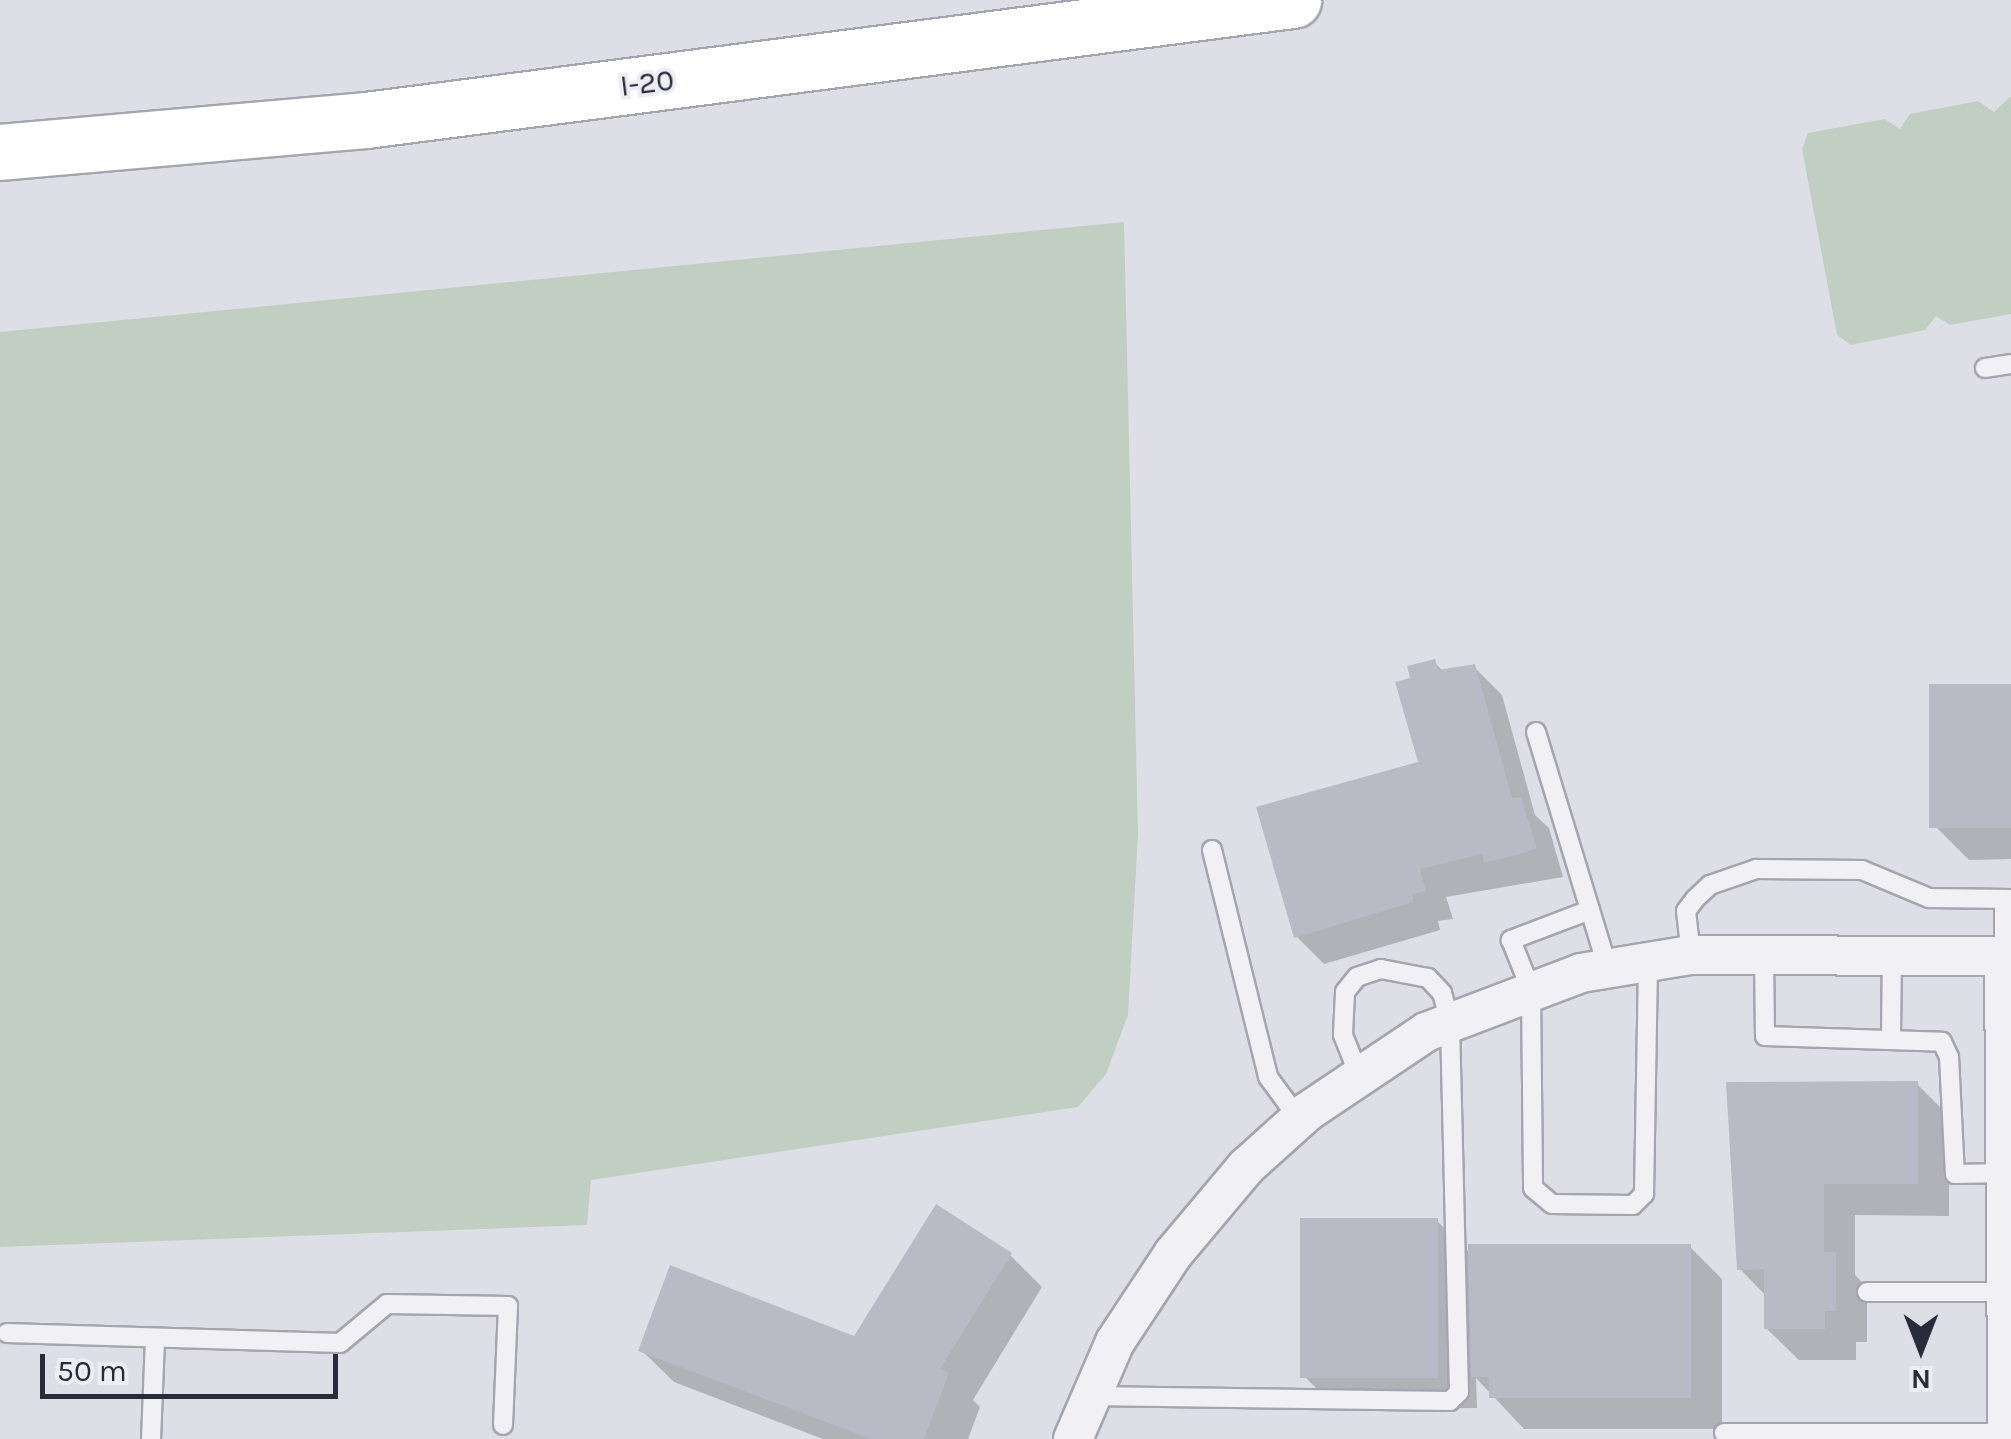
<!DOCTYPE html>
<style>
body{margin:0}
#map{position:relative;width:2011px;height:1439px;overflow:hidden;background:#dedfe6;font-family:Karla,sans-serif}
div>[style]{position:absolute}
.green>*{inset:0;background:#c0cfc1}
.shadow>*{inset:0;background:#0003}
.building>*{inset:0;background:#b9bac5;transform-origin:0 0}
.roads{filter:drop-shadow(2px 0 #a4a5af) drop-shadow(-2px 0 #a4a5af) drop-shadow(0 2px #a4a5af) drop-shadow(0 -2px #a4a5af)}
.service>*{height:18px;margin:-9px;padding:0 9px;transform-origin:9px;border-radius:9px;background:#f1f1f5}
.minor>*{height:38px;margin:-19px;padding:0 19px;transform-origin:19px;border-radius:19px;background:#f1f1f5}
.motorway>*{height:55px;margin:-27.5px;padding:0 27.5px;transform-origin:27.5px;border-radius:27.5px;background:#fff}
span{translate:-50% -50%;white-space:nowrap;text-align:center;line-height:1.15;-webkit-text-stroke:8px #edeef4;paint-order:stroke}
.street-label{font-size:30px;color:#292b3b}
.north{position:absolute;left:1871px;top:1299px;width:100px;height:100px;-webkit-text-stroke:8px #edeef4;paint-order:stroke;rotate:180deg;font-size:28px;font-weight:700;line-height:40px;text-align:center;color:#292b3b}
.north::after{content:'';display:block;margin:auto;width:35px;height:45px;background:#292b3b;clip-path:polygon(50% 0,100% 100%,50% 72%,0 100%)}
.scale{position:absolute;left:40px;top:1354px;width:298px;height:45px;box-sizing:border-box;border:5px solid #292b3b;border-top:0;padding-left:12px;font-size:30px;line-height:35px;white-space:nowrap;color:#292b3b;-webkit-text-stroke:8px #edeef4;paint-order:stroke}
</style>
<div id="map">
<div class="green">
<div style="clip-path:polygon(2011px 96px,2011px 314px,1950px 325px,1936px 316px,1925px 330px,1851px 345px,1837px 335px,1802px 149px,1808px 133px,1885px 119px,1900px 129px,1910px 114px,1978px 101px,1994px 112px)"></div>
<div style="clip-path:polygon(1124px 222px,1138px 834px,1128px 1015px,1106px 1074px,1078px 1107px,591px 1180px,587px 1225px,0 1247px,0 332px)"></div>
</div>
<div class="shadow">
<div style="clip-path:polygon(1434px 662px,1444px 672px,1474px 667px,1502px 695px,1535px 815px,1549px 828px,1563px 877px,1446px 897px,1453px 919px,1438px 921px,1440px 930px,1324px 964px,1296px 936px,1421px 763px,1413px 680px)"></div>
<div style="clip-path:polygon(2011px 686px,2011px 859px,1969px 860px,1936px 827px)"></div>
<div style="clip-path:polygon(1917px 1084px,1949px 1116px,1949px 1216px,1855px 1215px,1855px 1275px,1867px 1287px,1867px 1342px,1856px 1342px,1856px 1360px,1799px 1360px,1766px 1328px,1766px 1296px,1740px 1269px)"></div>
<div style="clip-path:polygon(1437px 1221px,1471px 1254px,1690px 1247px,1722px 1279px,1722px 1429px,1524px 1429px,1476px 1378px,1477px 1408px,1337px 1409px,1305px 1377px)"></div>
<div style="clip-path:polygon(1010px 1255px,1042px 1287px,973px 1400px,980px 1407px,968px 1439px,823px 1439px,674px 1382px,641px 1350px,855px 1339px)"></div>
</div>
<div class="building">
<div style="clip-path:polygon(1435px 659px,1438px 670px,1475px 664px,1512px 798px,1521px 797px,1537px 849px,1484px 863px,1482px 854px,1420px 869px,1426px 891px,1412px 894px,1413px 902px,1294px 938px,1256px 807px,1418px 762px,1395px 682px,1410px 678px,1407px 666px)"></div>
<div style="left:2011px;top:684px;width:144px;height:82px;rotate:90deg"></div>
<div style="clip-path:polygon(1918px 1081px,1918px 1184px,1824px 1184px,1824px 1252px,1836px 1252px,1836px 1311px,1825px 1311px,1825px 1329px,1764px 1329px,1764px 1269px,1737px 1270px,1726px 1082px)"></div>
<div style="clip-path:polygon(936px 1204px,1012px 1253px,940px 1369px,949px 1373px,924px 1439px,871px 1439px,638px 1351px,670px 1265px,854px 1336px)"></div>
<div style="left:1300px;top:1218px;width:138px;height:160px"></div>
<div style="clip-path:polygon(1468px 1244px,1691px 1244px,1691px 1398px,1489px 1398px,1489px 1377px,1471px 1377px)"></div>
</div>
<div class="roads">
<div class="service">
<div style="left:1985px;top:368px;width:26px;rotate:-9deg"></div>
<div style="left:1536px;top:732px;width:248px;rotate:73.1deg"></div>
<div style="left:1212px;top:850px;width:234px;rotate:76.1deg"></div>
<div style="left:1268px;top:1077px;width:52px;rotate:53.6deg"></div>
<div style="left:2004px;top:899px;width:57px;rotate:90deg"></div>
<div style="left:1590px;top:910px;width:85px;rotate:159.2deg"></div>
<div style="left:1511px;top:940px;width:54px;rotate:68.2deg"></div>
<div style="left:1531px;top:990px;width:198px;rotate:89.4deg"></div>
<div style="left:1533px;top:1188px;width:25px;rotate:40deg"></div>
<div style="left:1552px;top:1204px;width:81px;rotate:0.7deg"></div>
<div style="left:1633px;top:1205px;width:16px;rotate:-45deg"></div>
<div style="left:1644px;top:1194px;width:232px;rotate:-89deg"></div>
<div style="left:1691px;top:955px;width:44px;rotate:-96.5deg"></div>
<div style="left:1686px;top:911px;width:15px;rotate:-53deg"></div>
<div style="left:1695px;top:899px;width:21px;rotate:-43deg"></div>
<div style="left:1710px;top:885px;width:49px;rotate:-19.2deg"></div>
<div style="left:1756px;top:869px;width:106px;rotate:0.5deg"></div>
<div style="left:1862px;top:870px;width:73px;rotate:22.7deg"></div>
<div style="left:1929px;top:898px;width:82px;rotate:0.7deg"></div>
<div style="left:1764px;top:955px;width:81px;rotate:89.3deg"></div>
<div style="left:1765px;top:1036px;width:177px;rotate:1.9deg"></div>
<div style="left:1942px;top:1042px;width:17px;rotate:65deg"></div>
<div style="left:1949px;top:1057px;width:117px;rotate:87.1deg"></div>
<div style="left:1955px;top:1174px;width:50px;rotate:-1.1deg"></div>
<div style="left:1891px;top:1036px;width:81px;rotate:-89.3deg"></div>
<div style="left:1867px;top:1292px;width:139px"></div>
<div style="left:7px;top:1333px;width:333px;rotate:1.7deg"></div>
<div style="left:340px;top:1343px;width:61px;rotate:-39.7deg"></div>
<div style="left:387px;top:1304px;width:121px;rotate:0.9deg"></div>
<div style="left:508px;top:1306px;width:119px;rotate:92.4deg"></div>
<div style="left:1089px;top:1396px;width:361px;rotate:0.8deg"></div>
<div style="left:1450px;top:1401px;width:13px;rotate:-45deg"></div>
<div style="left:1459px;top:1392px;width:371px;rotate:-91.4deg"></div>
<div style="left:1450px;top:1021px;width:29px;rotate:-106deg"></div>
<div style="left:1442px;top:993px;width:21px;rotate:-133deg"></div>
<div style="left:1428px;top:978px;width:48px;rotate:-169.2deg"></div>
<div style="left:1381px;top:969px;width:25px;rotate:162deg"></div>
<div style="left:1357px;top:977px;width:19px;rotate:129deg"></div>
<div style="left:1345px;top:992px;width:43px;rotate:92.7deg"></div>
<div style="left:1343px;top:1035px;width:43px;rotate:68.2deg"></div>
<div style="left:1724px;top:1433px;width:283px"></div>
<div style="left:151px;top:1439px;width:100px;rotate:-87.7deg"></div>
</div>
<div class="minor">
<div style="left:2004px;top:956px;width:483px;rotate:89.6deg"></div>
<div style="left:1073px;top:1439px;width:106px;rotate:-66.6deg"></div>
<div style="left:1115px;top:1342px;width:105px;rotate:-56.6deg"></div>
<div style="left:1173px;top:1254px;width:114px;rotate:-50deg"></div>
<div style="left:1246px;top:1167px;width:82px;rotate:-42deg"></div>
<div style="left:1307px;top:1112px;width:143px;rotate:-33.9deg"></div>
<div style="left:1426px;top:1032px;width:166px;rotate:-20.8deg"></div>
<div style="left:1581px;top:973px;width:111px;rotate:-9.3deg"></div>
<div style="left:1691px;top:955px;width:320px;rotate:0.2deg"></div>
</div>
<div class="motorway">
<div style="left:0;top:152px;width:367px;rotate:-5deg"></div>
<div style="left:366px;top:120px;width:935px;rotate:-7.38deg"></div>
</div>
</div>
<div class="street-label">
<span style="left:647px;top:83px;rotate:-7deg">I-20</span>
</div>
<div class="north">N</div>
<div class="scale">50 m</div>
</div>
